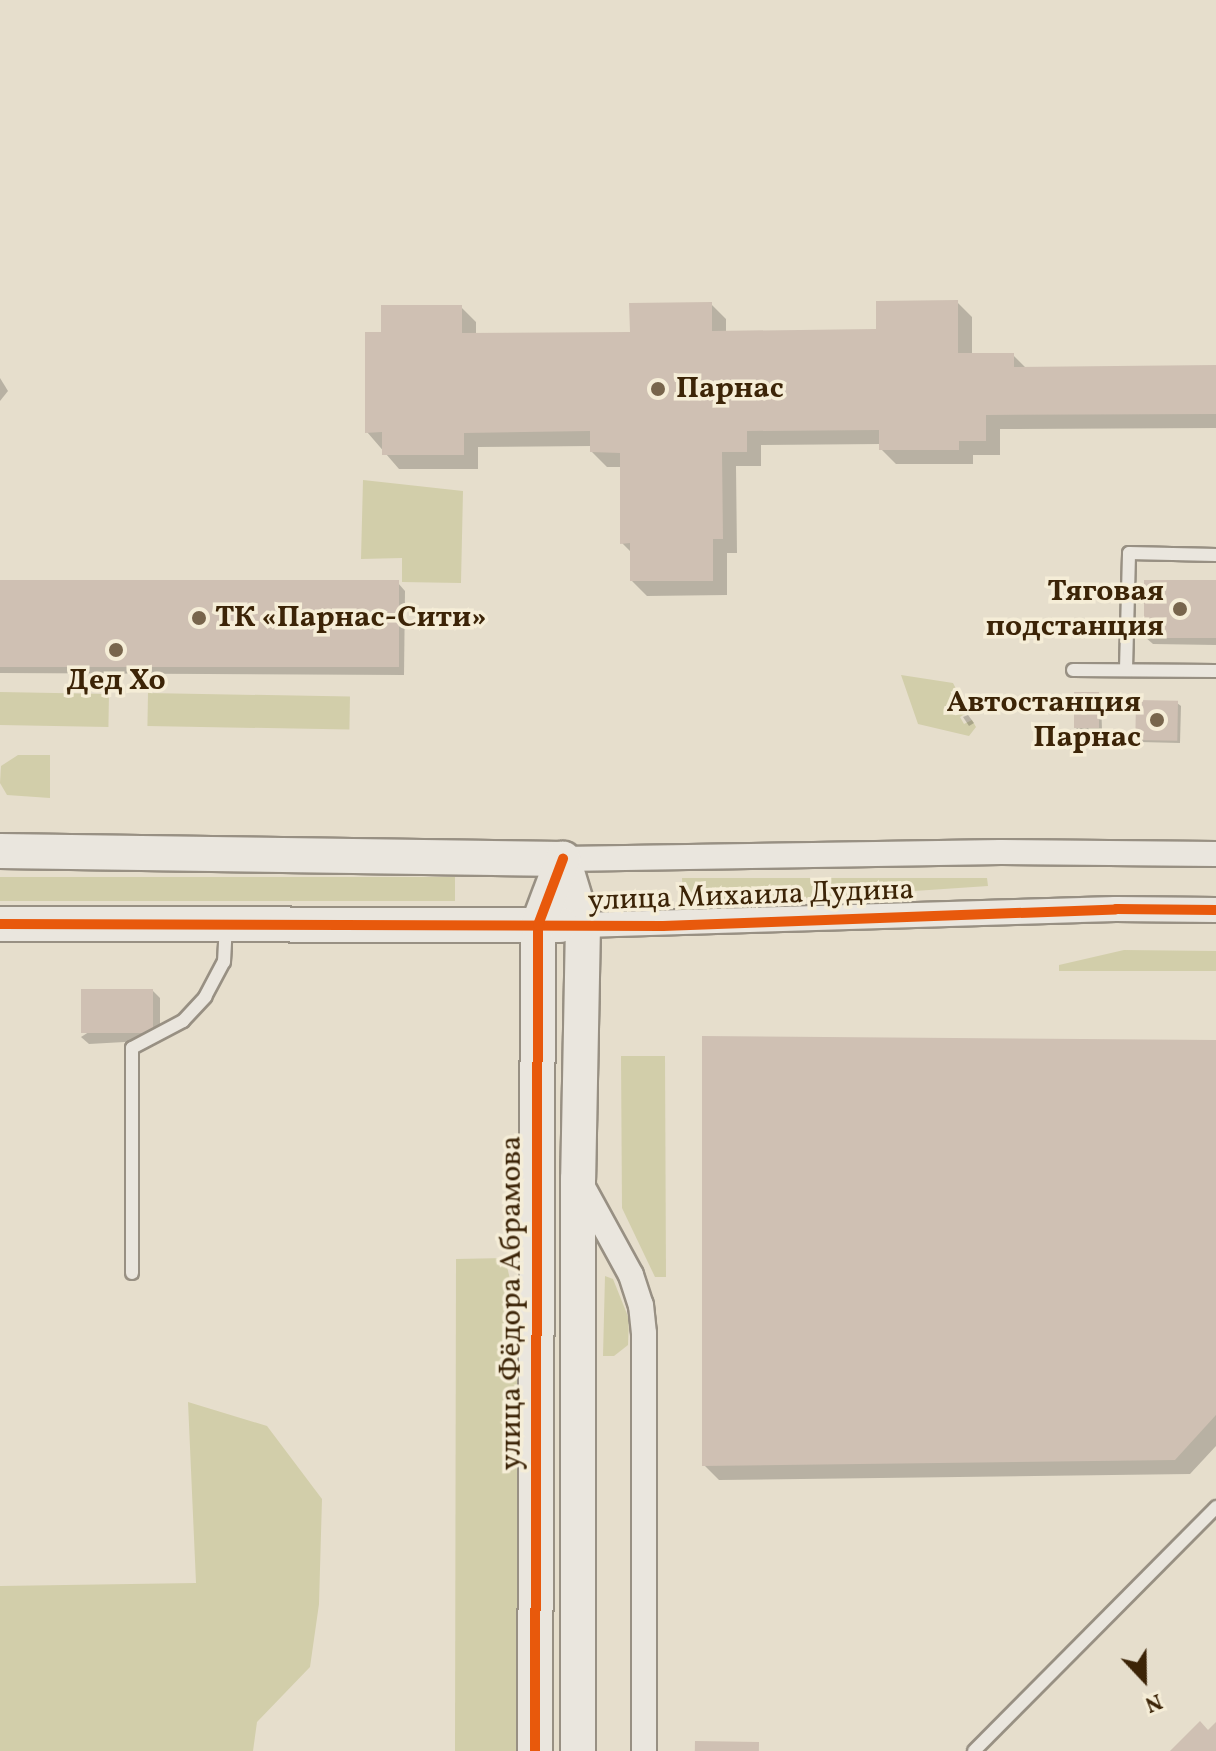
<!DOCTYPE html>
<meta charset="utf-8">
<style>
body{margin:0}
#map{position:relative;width:1216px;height:1751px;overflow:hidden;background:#e6decc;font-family:Vollkorn,serif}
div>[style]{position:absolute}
.green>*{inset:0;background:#d2ceaa;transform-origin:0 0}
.shadow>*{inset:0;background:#0003}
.building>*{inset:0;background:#cfc0b3;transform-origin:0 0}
.roads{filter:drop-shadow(2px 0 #989083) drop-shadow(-2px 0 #989083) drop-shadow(0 2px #989083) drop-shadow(0 -2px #989083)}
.lane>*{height:12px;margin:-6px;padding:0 6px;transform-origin:6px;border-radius:6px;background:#eae6de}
.street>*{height:24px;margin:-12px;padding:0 12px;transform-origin:12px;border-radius:12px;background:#eae6de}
.secondary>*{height:34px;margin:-17px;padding:0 17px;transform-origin:17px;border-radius:17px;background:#eae6de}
.cycleway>*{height:10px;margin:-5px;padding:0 5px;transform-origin:5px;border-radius:5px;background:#e8590c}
.dots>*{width:22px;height:22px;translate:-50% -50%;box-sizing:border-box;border:4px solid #f5edd7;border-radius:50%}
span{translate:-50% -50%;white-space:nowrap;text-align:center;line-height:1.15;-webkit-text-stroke:7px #f5edd7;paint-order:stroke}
.poi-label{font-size:30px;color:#3c2407;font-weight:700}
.left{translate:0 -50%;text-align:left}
.right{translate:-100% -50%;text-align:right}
.street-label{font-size:30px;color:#3c2407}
.north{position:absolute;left:1104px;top:1639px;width:80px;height:80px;-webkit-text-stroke:6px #f5edd7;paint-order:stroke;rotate:158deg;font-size:22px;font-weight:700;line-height:32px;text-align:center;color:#3c2407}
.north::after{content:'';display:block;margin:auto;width:28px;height:36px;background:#3c2407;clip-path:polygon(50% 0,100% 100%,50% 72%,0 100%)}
</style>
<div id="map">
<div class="green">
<div style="clip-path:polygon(363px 480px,463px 491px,461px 583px,402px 582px,402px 558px,361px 559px)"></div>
<div style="clip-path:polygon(901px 675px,953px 683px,968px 712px,960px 717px,964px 724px,972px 720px,976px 727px,969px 736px,918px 724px)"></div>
<div style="left:0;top:692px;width:109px;height:33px;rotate:1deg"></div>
<div style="left:148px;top:693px;width:202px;height:33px;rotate:1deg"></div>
<div style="clip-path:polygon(18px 755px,50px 755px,50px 798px,7px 795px,0 783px,1px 766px)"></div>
<div style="left:0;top:877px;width:455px;height:24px"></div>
<div style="clip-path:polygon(682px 878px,987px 878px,988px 886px,811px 898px,683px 899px)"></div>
<div style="clip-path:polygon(1124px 950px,1216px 951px,1216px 971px,1059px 971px,1059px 965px)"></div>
<div style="clip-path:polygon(621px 1056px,665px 1056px,666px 1277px,655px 1277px,622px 1208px)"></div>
<div style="clip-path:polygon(505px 1258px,521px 1326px,519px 1751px,455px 1751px,456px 1259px)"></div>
<div style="clip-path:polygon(605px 1276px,613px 1279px,629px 1319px,628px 1345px,614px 1356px,603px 1356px)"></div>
<div style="clip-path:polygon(188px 1402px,267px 1426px,322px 1499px,319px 1604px,310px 1667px,257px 1722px,253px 1751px,0 1751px,0 1586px,196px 1583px)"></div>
</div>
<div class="shadow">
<div style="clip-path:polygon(957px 302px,972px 317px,972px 355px,1013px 355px,1027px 369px,1216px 367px,1216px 428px,1000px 429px,1000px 455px,973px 455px,973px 464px,896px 464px,881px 449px,881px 444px,761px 445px,761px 466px,736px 466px,737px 553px,727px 553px,727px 595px,647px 596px,632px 581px,632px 553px,622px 543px,622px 467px,607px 467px,592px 452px,592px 446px,478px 447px,478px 469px,399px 469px,367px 432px,383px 334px,461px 307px,476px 322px,476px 335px,632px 334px,711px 304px,726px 319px,726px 332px,878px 331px)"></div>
<div style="clip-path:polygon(0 378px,8px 391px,0 401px)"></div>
<div style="clip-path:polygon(0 582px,398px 583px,405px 591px,404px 675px,0 673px)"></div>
<div style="clip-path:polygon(1216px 582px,1216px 645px,1153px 644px,1145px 637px)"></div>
<div style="clip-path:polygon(1098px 694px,1101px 697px,1102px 731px,1080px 731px,1076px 728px)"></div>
<div style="clip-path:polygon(1177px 703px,1181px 706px,1180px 743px,1140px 742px,1137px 739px)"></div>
<div style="clip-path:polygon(968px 715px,974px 723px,969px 726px,963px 717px)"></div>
<div style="clip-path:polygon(153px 991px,160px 998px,160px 1040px,89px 1044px,81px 1037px)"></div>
<div style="clip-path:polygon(1216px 1042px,1216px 1446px,1190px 1474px,719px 1480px,704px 1465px)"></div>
</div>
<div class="building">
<div style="clip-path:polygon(958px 300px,958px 353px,1014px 353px,1014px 367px,1216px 365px,1216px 414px,986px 415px,986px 441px,959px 441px,959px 450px,879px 450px,879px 430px,747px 431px,747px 452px,722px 452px,723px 539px,713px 539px,713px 581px,630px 581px,630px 543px,620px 544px,620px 453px,590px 452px,590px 431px,464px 433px,464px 455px,382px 455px,382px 432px,365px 433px,365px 332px,381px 332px,381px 305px,462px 305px,462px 333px,630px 332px,629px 303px,712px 302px,712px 331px,876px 329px,876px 301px)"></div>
<div style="left:0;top:580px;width:399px;height:87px"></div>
<div style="left:1144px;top:580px;width:72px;height:58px"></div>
<div style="left:1099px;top:692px;width:36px;height:25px;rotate:90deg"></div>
<div style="left:1136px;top:700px;width:42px;height:40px;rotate:1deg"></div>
<div style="left:153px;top:989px;width:44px;height:72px;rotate:90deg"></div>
<div style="clip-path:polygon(702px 1036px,1216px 1040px,1216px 1415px,1175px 1460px,702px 1466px)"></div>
<div style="clip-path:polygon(1200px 1721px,1208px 1730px,1216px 1722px,1216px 1751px,1170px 1751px)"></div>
<div style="left:695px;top:1741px;width:64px;height:10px;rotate:1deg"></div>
</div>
<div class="roads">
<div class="lane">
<div style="left:1126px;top:669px;width:116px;rotate:-88.5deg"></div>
<div style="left:1129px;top:553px;width:87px;rotate:1.3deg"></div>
<div style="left:1073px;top:670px;width:143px;rotate:0.4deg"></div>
<div style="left:132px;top:1273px;width:225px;rotate:-90deg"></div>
<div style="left:132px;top:1048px;width:58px;rotate:-27.9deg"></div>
<div style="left:183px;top:1021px;width:33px;rotate:-47deg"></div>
<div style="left:205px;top:997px;width:40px;rotate:-62deg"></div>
<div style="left:224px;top:962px;width:34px;rotate:-87deg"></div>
<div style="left:974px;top:1751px;width:344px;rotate:-45.2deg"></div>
</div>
<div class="street">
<div style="left:563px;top:859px;width:438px;rotate:-0.9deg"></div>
<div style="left:1001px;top:852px;width:215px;rotate:0.5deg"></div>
<div style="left:583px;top:925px;width:533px;rotate:-1.72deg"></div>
<div style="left:1116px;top:909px;width:100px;rotate:0.6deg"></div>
<div style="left:579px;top:1180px;width:108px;rotate:61.3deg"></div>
<div style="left:631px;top:1275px;width:32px;rotate:72deg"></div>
<div style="left:641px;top:1305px;width:28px;rotate:84deg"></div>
<div style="left:644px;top:1333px;width:418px;rotate:90deg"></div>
</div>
<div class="secondary">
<div style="left:0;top:851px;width:563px;rotate:0.81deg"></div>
<div style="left:563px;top:859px;width:69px;rotate:73.1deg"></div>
<div style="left:583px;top:925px;width:254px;rotate:91.1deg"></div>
<div style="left:578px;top:1179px;width:572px;rotate:90deg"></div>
<div style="left:0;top:924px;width:560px;rotate:0.1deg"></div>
<div style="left:535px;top:1751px;width:826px;rotate:-89.79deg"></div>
<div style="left:538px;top:925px;width:71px;rotate:-69.3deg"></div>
</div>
</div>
<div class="cycleway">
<div style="left:0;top:924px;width:663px;rotate:0.17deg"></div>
<div style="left:663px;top:926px;width:453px;rotate:-2.1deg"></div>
<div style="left:1116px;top:909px;width:100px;rotate:0.6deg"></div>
<div style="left:535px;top:1751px;width:826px;rotate:-89.79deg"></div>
<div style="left:538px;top:925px;width:71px;rotate:-69.3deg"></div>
</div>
<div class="dots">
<div style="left:658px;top:389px;background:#78654c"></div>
<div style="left:1180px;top:609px;background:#78654c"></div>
<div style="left:199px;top:618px;background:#78654c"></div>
<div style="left:116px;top:650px;background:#78654c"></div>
<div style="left:1157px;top:720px;background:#78654c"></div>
</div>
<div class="poi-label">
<span class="left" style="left:676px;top:389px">Парнас</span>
<span class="right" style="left:1164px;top:609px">Тяговая<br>подстанция</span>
<span class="left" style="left:215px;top:618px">ТК «Парнас-Сити»</span>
<span style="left:116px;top:681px">Дед Хо</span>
<span class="right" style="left:1141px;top:720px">Автостанция<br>Парнас</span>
</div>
<div class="street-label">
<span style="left:751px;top:896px;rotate:-2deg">улица Михаила Дудина</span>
<span style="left:512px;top:1303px;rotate:-90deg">улица Фёдора Абрамова</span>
</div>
<div class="north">N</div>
</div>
